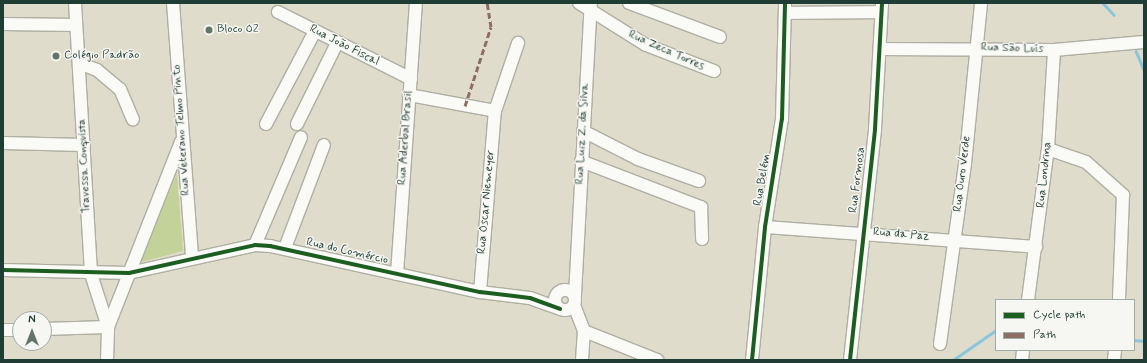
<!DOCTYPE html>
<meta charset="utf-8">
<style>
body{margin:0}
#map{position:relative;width:1147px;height:363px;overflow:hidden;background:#e0dccb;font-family:Mynerve,sans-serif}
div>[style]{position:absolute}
.green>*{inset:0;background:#c3d299}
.stream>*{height:2.5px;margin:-1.25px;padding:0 1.25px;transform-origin:1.25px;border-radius:1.25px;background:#8ac6db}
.roads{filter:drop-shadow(1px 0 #aeaea3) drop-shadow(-1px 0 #aeaea3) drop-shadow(0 1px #aeaea3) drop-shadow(0 -1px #aeaea3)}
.minor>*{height:12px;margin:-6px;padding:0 6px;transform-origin:6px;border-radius:6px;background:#fafaf7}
.minor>.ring{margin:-6px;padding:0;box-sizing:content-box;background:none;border:12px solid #fafaf7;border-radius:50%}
.quiet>*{height:3px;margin-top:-1.5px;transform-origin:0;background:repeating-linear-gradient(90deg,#8d6e63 0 6px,transparent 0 9px)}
.cycleway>*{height:4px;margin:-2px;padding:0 2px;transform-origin:2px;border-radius:2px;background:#1b5e20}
.dots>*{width:11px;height:11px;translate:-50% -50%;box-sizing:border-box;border:2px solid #f6f6f2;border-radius:50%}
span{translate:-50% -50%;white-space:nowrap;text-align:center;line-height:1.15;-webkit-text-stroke:3px #f6f6f2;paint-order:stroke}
.poi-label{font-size:12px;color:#1f3d34}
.left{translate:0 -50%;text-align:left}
.street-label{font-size:12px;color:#1f3d34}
.frame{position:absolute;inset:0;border:4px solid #1f3d34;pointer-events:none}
.legend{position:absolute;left:995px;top:299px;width:140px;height:52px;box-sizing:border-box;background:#f6f6f2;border:1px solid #a0aca6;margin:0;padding:5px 7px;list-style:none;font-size:12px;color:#1f3d34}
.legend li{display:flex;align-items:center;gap:8px;height:20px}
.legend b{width:20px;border:1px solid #a0aca6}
.north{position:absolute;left:12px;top:311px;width:40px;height:40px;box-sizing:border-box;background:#f6f6f2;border:1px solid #a0aca6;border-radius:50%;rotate:0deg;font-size:11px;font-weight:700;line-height:16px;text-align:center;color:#1f3d34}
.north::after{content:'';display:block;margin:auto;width:14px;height:18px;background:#637569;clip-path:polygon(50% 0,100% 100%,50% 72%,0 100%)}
</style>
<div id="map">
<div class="green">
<div style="clip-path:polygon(177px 174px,183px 251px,137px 263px)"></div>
</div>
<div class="stream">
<div style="left:1103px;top:3px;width:16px;rotate:47deg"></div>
<div style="left:1136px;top:51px;width:21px;rotate:67deg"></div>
<div style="left:1134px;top:340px;width:10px;rotate:6deg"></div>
<div style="left:953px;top:360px;width:52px;rotate:-34.9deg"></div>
</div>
<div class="roads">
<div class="minor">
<div style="left:75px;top:3px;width:271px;rotate:86.6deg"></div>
<div style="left:91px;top:274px;width:56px;rotate:72.2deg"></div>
<div style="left:173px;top:3px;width:256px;rotate:85.7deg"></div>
<div style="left:579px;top:3px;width:79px;rotate:32.1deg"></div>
<div style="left:646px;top:45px;width:73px;rotate:20.9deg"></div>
<div style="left:629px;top:3px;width:97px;rotate:20.5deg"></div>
<div style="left:278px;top:12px;width:149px;rotate:26.7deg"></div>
<div style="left:785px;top:13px;width:96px;rotate:-0.6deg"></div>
<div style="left:3px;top:24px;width:73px;rotate:0.8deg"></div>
<div style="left:880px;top:49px;width:174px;rotate:0.3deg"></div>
<div style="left:1054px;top:50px;width:90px;rotate:-5.1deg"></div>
<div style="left:79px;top:63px;width:19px;rotate:21deg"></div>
<div style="left:97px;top:70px;width:30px;rotate:40deg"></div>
<div style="left:120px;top:89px;width:33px;rotate:67deg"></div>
<div style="left:409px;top:95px;width:87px;rotate:10.5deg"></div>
<div style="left:266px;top:124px;width:105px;rotate:-62.2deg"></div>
<div style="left:297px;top:124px;width:90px;rotate:-63.7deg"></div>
<div style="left:583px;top:131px;width:62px;rotate:27deg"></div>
<div style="left:638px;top:159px;width:65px;rotate:19.8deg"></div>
<div style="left:3px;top:143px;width:81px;rotate:1.4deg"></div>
<div style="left:1048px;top:149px;width:40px;rotate:18.9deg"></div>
<div style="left:1086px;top:162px;width:50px;rotate:41.7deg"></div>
<div style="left:1123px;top:195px;width:105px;rotate:92.2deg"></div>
<div style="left:581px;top:161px;width:129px;rotate:21deg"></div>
<div style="left:701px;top:207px;width:32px;rotate:88deg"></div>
<div style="left:765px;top:227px;width:272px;rotate:4.2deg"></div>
<div style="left:255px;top:245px;width:117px;rotate:-66.9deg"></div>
<div style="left:285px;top:248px;width:110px;rotate:-69.3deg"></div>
<div style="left:3px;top:270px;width:126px;rotate:1.4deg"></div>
<div style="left:129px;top:273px;width:129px;rotate:-12.5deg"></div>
<div style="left:255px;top:245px;width:15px;rotate:4deg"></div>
<div style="left:270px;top:246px;width:215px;rotate:12.4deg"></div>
<div style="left:480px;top:292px;width:50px;rotate:6.8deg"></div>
<div style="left:530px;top:298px;width:32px;rotate:20deg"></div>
<div style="left:397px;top:274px;width:272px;rotate:-86deg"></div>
<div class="ring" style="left:555px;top:290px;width:8px;height:8px"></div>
<div style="left:480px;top:292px;width:182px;rotate:-85.3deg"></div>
<div style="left:495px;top:111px;width:72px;rotate:-71.3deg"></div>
<div style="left:575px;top:295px;width:292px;rotate:-86.9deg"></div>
<div style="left:1028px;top:300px;width:152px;rotate:-82.5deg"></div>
<div style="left:1048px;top:149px;width:99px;rotate:-86.5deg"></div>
<div style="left:574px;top:305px;width:28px;rotate:69deg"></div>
<div style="left:584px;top:331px;width:29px;rotate:94deg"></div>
<div style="left:44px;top:329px;width:64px;rotate:-1.8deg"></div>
<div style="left:3px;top:330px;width:17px"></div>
<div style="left:584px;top:331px;width:79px;rotate:21.7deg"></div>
<div style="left:940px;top:344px;width:182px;rotate:-82.1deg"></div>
<div style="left:965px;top:164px;width:162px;rotate:-84.3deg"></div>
<div style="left:107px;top:360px;width:33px;rotate:-88deg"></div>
<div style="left:108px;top:327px;width:199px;rotate:-68.5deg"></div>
<div style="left:752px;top:360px;width:134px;rotate:-84.4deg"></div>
<div style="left:765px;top:227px;width:109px;rotate:-81.1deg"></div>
<div style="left:782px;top:119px;width:116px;rotate:-88.5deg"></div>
<div style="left:850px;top:360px;width:232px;rotate:-83.8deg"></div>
<div style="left:875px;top:129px;width:126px;rotate:-86.8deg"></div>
<div style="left:1022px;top:360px;width:10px;rotate:-84deg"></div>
<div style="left:1114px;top:360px;width:10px;rotate:-84deg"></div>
</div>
</div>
<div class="quiet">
<div style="left:465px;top:106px;width:83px;rotate:-71.8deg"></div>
<div style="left:491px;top:27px;width:24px;rotate:-99deg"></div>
</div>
<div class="cycleway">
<div style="left:3px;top:270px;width:126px;rotate:1.4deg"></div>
<div style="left:129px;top:273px;width:129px;rotate:-12.5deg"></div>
<div style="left:255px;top:245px;width:15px;rotate:4deg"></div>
<div style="left:270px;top:246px;width:215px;rotate:12.4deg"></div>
<div style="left:480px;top:292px;width:50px;rotate:6.8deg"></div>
<div style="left:530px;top:298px;width:32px;rotate:20deg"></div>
<div style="left:752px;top:360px;width:134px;rotate:-84.4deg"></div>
<div style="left:765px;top:227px;width:109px;rotate:-81.1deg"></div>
<div style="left:782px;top:119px;width:116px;rotate:-88.5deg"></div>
<div style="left:850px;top:360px;width:232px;rotate:-83.8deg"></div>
<div style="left:875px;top:129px;width:126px;rotate:-86.8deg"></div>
</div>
<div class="dots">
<div style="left:209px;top:30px;background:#637569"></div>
<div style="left:56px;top:56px;background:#637569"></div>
</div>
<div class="poi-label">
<span class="left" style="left:217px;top:30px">Bloco O2</span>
<span class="left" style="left:64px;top:56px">Colégio Padrão</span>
</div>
<div class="street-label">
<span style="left:344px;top:46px;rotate:27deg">Rua João Fiscal</span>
<span style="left:1012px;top:49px;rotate:2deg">Rua São Luís</span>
<span style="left:666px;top:51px;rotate:24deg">Rua Zeca Torres</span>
<span style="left:182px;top:130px;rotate:-94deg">Rua Veterano Telmo Pinto</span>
<span style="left:583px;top:134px;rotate:-87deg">Rua Luiz Z. da Silva</span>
<span style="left:406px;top:138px;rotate:-86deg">Rua Aderbal Brasil</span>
<span style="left:85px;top:166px;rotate:-93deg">Travessa Conquista</span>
<span style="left:963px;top:174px;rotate:-83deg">Rua Ouro Verde</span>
<span style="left:1045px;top:175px;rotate:-84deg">Rua Londrina</span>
<span style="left:763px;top:180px;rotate:-80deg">Rua Belém</span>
<span style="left:858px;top:180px;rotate:-83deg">Rua Formosa</span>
<span style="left:487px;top:202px;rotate:-85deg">Rua Oscar Niemeyer</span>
<span style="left:901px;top:235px;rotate:5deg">Rua da Paz</span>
<span style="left:347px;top:252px;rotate:13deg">Rua do Comércio</span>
</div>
<div class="frame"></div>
<ul class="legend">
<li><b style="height:5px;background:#1b5e20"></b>Cycle path</li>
<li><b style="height:5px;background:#8d6e63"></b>Path</li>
</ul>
<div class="north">N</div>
</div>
